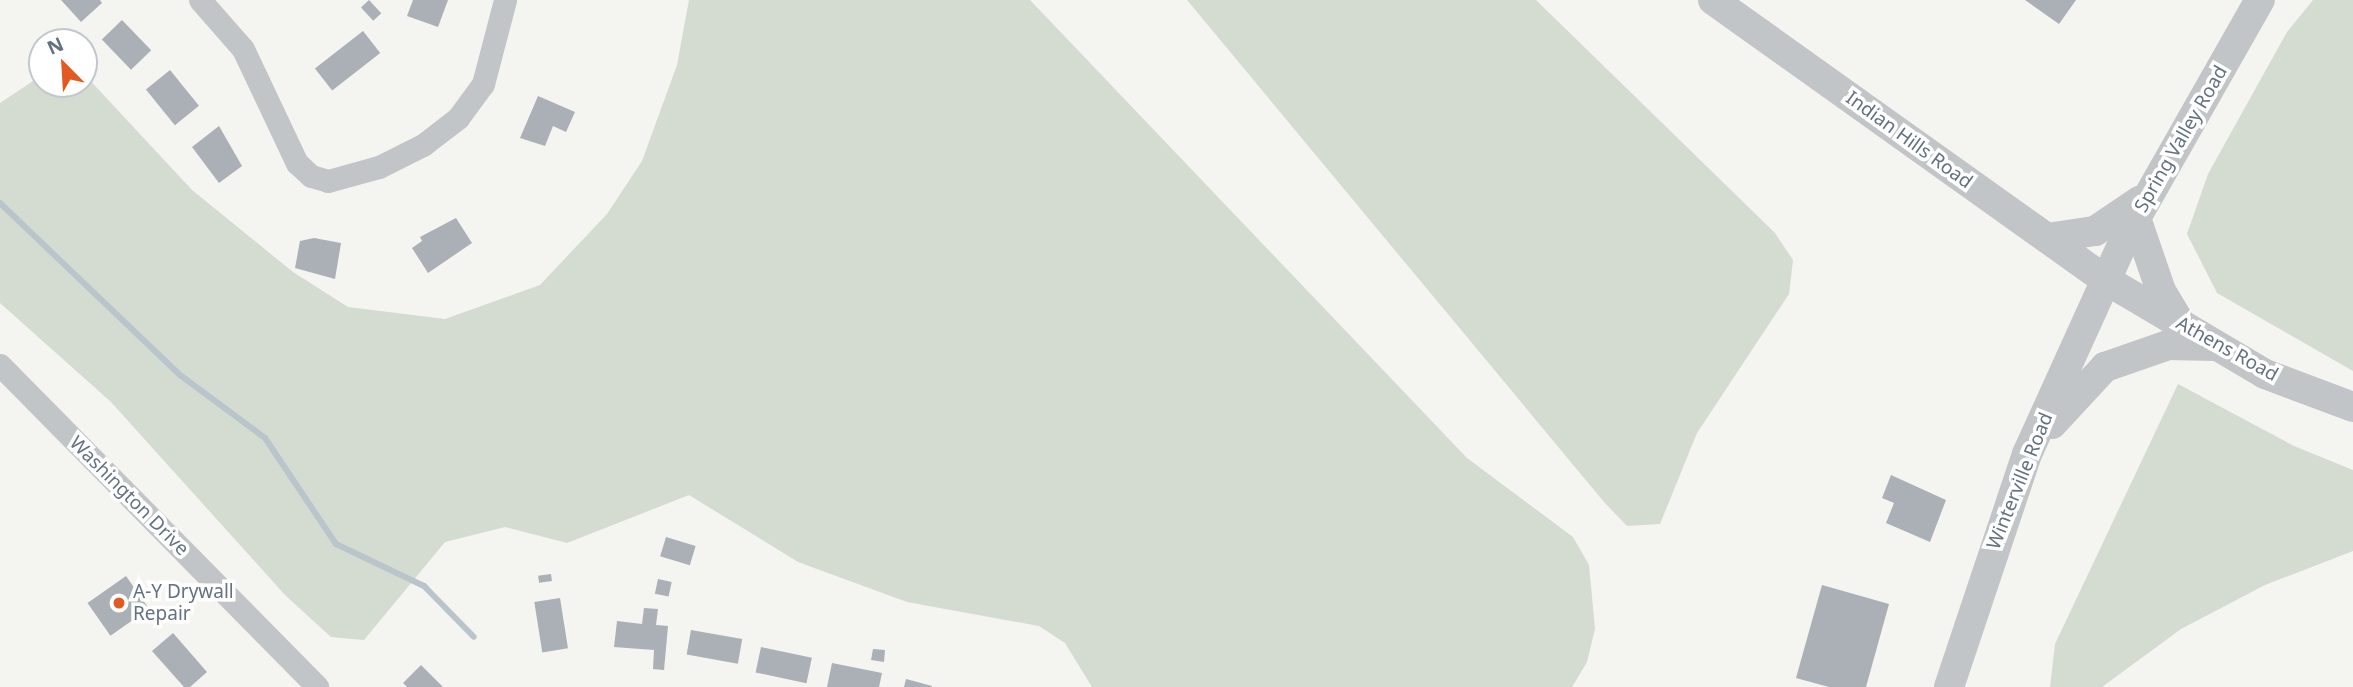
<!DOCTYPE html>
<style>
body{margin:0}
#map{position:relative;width:2353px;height:687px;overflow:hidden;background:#f4f4f0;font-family:"Noto Sans",sans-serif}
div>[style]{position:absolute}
.green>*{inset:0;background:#d4dbd1}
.stream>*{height:6px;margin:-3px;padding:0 3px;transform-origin:3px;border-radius:3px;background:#bac5cb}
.building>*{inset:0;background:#aab0b6;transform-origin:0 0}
.minor>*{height:23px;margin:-11.5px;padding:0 11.5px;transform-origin:11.5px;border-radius:11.5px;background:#c1c5c8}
.tertiary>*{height:30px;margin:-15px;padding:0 15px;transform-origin:15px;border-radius:15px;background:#c1c5c8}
.dots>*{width:19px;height:19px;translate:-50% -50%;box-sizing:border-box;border:4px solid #fff;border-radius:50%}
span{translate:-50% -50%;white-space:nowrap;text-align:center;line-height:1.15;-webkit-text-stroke:7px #fff;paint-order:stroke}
.street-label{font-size:19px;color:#637281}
.poi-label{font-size:19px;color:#637281}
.left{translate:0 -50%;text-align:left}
.north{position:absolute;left:28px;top:28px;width:70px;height:70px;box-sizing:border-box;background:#fff;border:2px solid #c1c7cd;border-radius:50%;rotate:336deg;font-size:19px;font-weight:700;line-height:28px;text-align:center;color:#637281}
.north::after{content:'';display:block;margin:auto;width:24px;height:32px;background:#e25a22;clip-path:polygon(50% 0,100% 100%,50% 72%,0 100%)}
</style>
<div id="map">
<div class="green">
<div style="clip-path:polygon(689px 0,1030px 0,1467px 458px,1573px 537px,1589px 565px,1595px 629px,1587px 662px,1572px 687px,1092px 687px,1065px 643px,1039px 626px,907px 602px,798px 562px,689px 495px,567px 543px,505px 527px,445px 542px,364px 640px,331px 637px,285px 595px,111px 402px,0 303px,0 103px,42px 75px,42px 84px,84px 84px,84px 74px,192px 190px,293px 272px,348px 307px,445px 319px,540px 285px,607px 214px,642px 161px,677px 65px)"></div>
<div style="clip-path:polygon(1187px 0,1536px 0,1775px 233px,1793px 260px,1789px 294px,1697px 433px,1660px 524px,1627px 526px,1604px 502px)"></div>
<div style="clip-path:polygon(2313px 0,2353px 0,2353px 371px,2217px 293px,2187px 234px,2208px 174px,2287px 32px)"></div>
<div style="clip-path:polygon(2178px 384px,2294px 446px,2353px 470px,2353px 551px,2265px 585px,2181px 629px,2102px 687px,2050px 687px,2055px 644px)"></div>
</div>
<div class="stream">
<div style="left:0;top:203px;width:249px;rotate:43.7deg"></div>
<div style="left:180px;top:375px;width:106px;rotate:36.5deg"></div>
<div style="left:265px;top:438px;width:128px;rotate:56.2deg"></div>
<div style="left:336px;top:544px;width:98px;rotate:25.5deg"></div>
<div style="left:424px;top:586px;width:71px;rotate:45.6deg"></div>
</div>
<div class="building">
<div style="clip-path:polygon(61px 0,100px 0,102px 3px,81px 22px)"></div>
<div style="left:369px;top:0;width:18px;height:11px;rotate:47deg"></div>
<div style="clip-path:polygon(413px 0,448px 0,438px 27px,407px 16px)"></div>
<div style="clip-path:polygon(2025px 0,2076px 0,2059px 24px)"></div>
<div style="left:122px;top:20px;width:42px;height:28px;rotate:46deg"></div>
<div style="left:363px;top:31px;width:28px;height:61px;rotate:52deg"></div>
<div style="left:170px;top:70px;width:46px;height:31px;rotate:51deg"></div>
<div style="clip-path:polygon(538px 96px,575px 112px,566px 132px,553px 126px,545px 146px,520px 138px)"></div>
<div style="clip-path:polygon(219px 126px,242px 166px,219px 183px,192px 147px)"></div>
<div style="clip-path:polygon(456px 218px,472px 243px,428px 273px,412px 248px,422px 241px,420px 237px)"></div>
<div style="clip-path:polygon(314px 238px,341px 243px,335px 279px,295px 268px,300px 241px)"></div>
<div style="clip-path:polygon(1891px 475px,1946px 500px,1930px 542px,1886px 523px,1894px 503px,1882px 498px)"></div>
<div style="left:666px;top:537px;width:31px;height:20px;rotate:17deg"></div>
<div style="left:551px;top:574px;width:7px;height:13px;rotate:82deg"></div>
<div style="left:126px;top:576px;width:40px;height:47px;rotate:55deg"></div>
<div style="left:658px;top:579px;width:14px;height:15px;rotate:12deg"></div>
<div style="clip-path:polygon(1822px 585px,1889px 604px,1866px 687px,1829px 687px,1796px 678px)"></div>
<div style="left:560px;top:598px;width:51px;height:26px;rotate:81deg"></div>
<div style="clip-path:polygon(644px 608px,658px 609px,656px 625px,668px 626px,664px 670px,653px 669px,654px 650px,614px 647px,617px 621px,642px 624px)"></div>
<div style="left:691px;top:630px;width:52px;height:25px;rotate:10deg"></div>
<div style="clip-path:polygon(173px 633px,207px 672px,190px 687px,184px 687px,152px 651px)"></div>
<div style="left:761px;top:647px;width:52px;height:26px;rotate:12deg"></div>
<div style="clip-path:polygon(873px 649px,885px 650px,884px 662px,871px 660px)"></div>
<div style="clip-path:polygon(832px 663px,882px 673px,879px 687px,827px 687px)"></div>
<div style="clip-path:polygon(421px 665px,443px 687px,407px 687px,403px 683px)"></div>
<div style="clip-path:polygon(906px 679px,932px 686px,932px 687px,904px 687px)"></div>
</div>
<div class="minor">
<div style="left:200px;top:0;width:65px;rotate:48.7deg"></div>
<div style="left:243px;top:49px;width:126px;rotate:64.7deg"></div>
<div style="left:297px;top:163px;width:19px;rotate:43deg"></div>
<div style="left:311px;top:176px;width:18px;rotate:16deg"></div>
<div style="left:328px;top:181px;width:53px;rotate:-15.4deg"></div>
<div style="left:379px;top:167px;width:49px;rotate:-26.6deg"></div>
<div style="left:423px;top:145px;width:44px;rotate:-37.6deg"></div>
<div style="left:458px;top:118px;width:42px;rotate:-53.7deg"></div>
<div style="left:483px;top:84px;width:87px;rotate:-75.3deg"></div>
<div style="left:0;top:365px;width:452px;rotate:45.4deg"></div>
</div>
<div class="tertiary">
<div style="left:1713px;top:0;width:483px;rotate:35.5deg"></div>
<div style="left:2106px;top:280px;width:185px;rotate:30.6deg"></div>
<div style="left:2265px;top:374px;width:94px;rotate:20.6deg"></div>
<div style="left:2136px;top:218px;width:77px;rotate:71.1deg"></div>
<div style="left:2161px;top:291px;width:39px;rotate:59deg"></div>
<div style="left:2047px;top:238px;width:49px;rotate:-8.3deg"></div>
<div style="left:2095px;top:231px;width:55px;rotate:-34deg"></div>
<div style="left:2052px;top:424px;width:78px;rotate:-47.1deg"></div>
<div style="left:2105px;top:367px;width:67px;rotate:-19.2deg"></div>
<div style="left:2168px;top:345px;width:46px;rotate:1.2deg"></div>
<div style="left:1949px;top:687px;width:246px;rotate:-71.5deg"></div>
<div style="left:2027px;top:454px;width:191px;rotate:-65.6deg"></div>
<div style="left:2106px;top:280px;width:53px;rotate:-65.4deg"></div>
<div style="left:2128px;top:232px;width:267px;rotate:-60.4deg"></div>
</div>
<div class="dots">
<div style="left:119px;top:603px;background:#e25a22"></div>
</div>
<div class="street-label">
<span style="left:2181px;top:139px;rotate:-60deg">Spring Valley Road</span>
<span style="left:1909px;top:140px;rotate:36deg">Indian Hills Road</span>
<span style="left:2227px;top:349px;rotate:29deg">Athens Road</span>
<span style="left:2020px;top:481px;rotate:-68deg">Winterville Road</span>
<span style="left:129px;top:496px;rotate:45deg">Washington Drive</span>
</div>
<div class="poi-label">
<span class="left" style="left:133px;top:603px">A-Y Drywall<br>Repair</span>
</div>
<div class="north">N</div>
</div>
